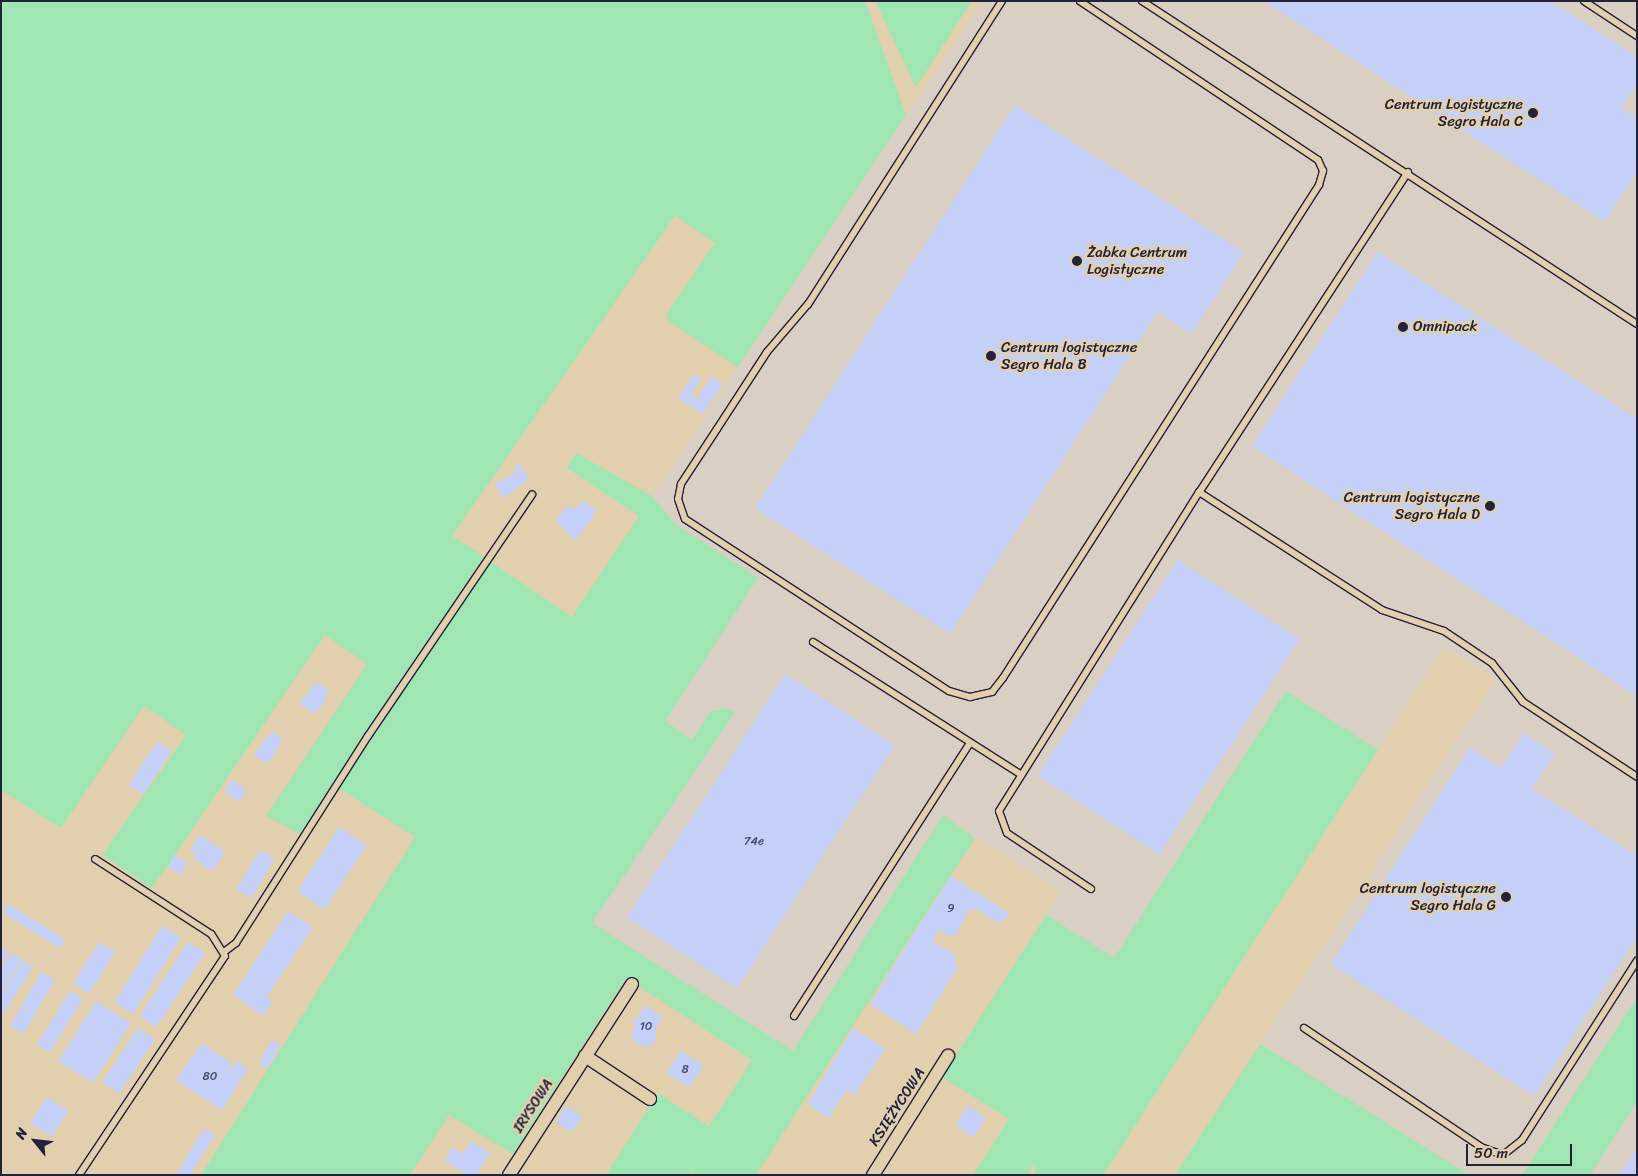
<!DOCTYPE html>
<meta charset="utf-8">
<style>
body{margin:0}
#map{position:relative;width:1638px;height:1176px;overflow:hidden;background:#e2cfad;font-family:Sriracha,sans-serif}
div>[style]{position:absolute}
.built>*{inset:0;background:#d9cfc3}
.green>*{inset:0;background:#a0e6b3}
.building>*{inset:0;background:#c4d0f7;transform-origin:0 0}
.roads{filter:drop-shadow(1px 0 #22223b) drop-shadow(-1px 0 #22223b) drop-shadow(0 1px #22223b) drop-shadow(0 -1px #22223b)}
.lane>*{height:6px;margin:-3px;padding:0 3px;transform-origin:3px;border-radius:3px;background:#e2cfad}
.street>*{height:12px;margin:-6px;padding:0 6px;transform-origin:6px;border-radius:6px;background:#e2cfad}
.dots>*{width:14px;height:14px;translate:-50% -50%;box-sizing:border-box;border:2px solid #e2cfad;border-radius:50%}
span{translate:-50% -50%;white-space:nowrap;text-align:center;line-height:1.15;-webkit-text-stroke:5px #e2cfad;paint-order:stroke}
.number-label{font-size:12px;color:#4a4e6a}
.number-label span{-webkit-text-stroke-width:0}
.poi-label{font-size:15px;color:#22223b}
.right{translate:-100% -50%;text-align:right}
.left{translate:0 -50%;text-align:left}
.street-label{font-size:15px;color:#22223b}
.frame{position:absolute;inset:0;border:2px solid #22223b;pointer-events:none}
.north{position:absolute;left:10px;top:1116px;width:50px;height:50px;-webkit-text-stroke:4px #e2cfad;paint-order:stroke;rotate:299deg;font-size:14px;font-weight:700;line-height:20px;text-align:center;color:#22223b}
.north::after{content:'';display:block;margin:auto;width:18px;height:22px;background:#22223b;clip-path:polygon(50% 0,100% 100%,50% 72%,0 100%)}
.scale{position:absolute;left:1466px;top:1144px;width:106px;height:22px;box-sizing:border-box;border:2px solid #22223b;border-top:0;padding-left:6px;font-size:15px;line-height:18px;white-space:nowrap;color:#22223b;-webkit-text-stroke:4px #e2cfad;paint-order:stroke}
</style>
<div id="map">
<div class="built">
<div style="clip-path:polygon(982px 1px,1637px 1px,1637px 997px,1522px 1175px,1469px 1175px,1260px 1044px,1496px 679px,1444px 648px,1378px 750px,1286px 691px,1114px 958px,1047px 915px,1060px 892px,943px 815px,793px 1051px,641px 955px,564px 938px,691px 739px,665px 721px,758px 578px,674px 523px,652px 496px)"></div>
<div style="clip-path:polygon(1637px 1102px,1637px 1175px,1590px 1175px)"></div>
</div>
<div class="green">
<div style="clip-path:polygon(1px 1px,865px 1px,906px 115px,738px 367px,667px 320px,668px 312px,715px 243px,675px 216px,452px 536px,484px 556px,300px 834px,266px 816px,367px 664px,325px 635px,152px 888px,102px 855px,186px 735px,144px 706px,61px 828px,1px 790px)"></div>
<div style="clip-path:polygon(875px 1px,972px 1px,916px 87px)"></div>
<div style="clip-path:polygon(576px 453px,652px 496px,674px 523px,758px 578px,665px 721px,692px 740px,710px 712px,726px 708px,735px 712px,592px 923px,793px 1051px,943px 815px,975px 838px,756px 1175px,696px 1175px,691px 1171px,688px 1175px,606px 1175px,658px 1093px,709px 1126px,752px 1060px,626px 978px,513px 1154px,449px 1115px,410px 1175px,201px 1175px,415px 837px,338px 788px,488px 560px,572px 617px,639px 516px,567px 468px)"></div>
<div style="clip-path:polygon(1286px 691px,1378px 750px,1103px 1175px,1036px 1175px,1034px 1164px,1027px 1175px,973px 1175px,1009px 1119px,942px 1077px,1044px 918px,1047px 915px,1114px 958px)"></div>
<div style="clip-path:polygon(1637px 997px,1637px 1102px,1590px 1175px,1522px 1175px)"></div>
<div style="clip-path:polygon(1260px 1044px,1299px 1068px,1469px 1175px,1175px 1175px)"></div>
</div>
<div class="building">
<div style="clip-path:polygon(1264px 1px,1550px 1px,1637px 57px,1637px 84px,1621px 108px,1637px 118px,1637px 172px,1604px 222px)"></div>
<div style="clip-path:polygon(1015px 105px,1244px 252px,1191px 334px,1158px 312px,950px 634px,755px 508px)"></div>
<div style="clip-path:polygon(1378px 252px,1637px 419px,1637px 696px,1252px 446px)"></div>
<div style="clip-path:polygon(694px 374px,701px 379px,691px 395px,697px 399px,712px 376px,723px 384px,703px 414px,678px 398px)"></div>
<div style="clip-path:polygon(520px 464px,529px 479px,503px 498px,495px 484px,516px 472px,513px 467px)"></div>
<div style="clip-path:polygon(583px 501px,595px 509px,592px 519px,575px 540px,556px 521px,567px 505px,574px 510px)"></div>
<div style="left:1178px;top:560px;width:145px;height:257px;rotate:33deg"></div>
<div style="left:785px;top:674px;width:131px;height:290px;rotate:33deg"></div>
<div style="clip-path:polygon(316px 682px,328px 690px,324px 703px,314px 713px,300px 704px)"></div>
<div style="clip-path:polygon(272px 731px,283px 739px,268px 764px,254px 755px)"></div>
<div style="clip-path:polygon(1524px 733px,1555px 753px,1532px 789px,1637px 856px,1637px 937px,1534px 1096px,1331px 964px,1470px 748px,1501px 768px)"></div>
<div style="left:157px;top:742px;width:17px;height:52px;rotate:33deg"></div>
<div style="left:232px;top:780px;width:18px;height:14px;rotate:34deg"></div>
<div style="left:339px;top:827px;width:33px;height:77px;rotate:33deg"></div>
<div style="clip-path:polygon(200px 835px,225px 852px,212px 871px,193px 858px,196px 854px,190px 850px)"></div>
<div style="left:260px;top:850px;width:17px;height:46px;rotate:31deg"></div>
<div style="left:174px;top:855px;width:15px;height:14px;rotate:28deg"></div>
<div style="clip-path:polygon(951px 876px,1010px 914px,999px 923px,976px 909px,969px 910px,956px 935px,950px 936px,939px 930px,932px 941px,954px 954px,957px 969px,916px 1034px,870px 1004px)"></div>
<div style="left:8px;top:904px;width:67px;height:10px;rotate:32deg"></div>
<div style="clip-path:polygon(288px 911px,313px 927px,267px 997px,273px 1001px,263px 1016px,233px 995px)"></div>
<div style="left:162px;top:926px;width:22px;height:90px;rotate:32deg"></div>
<div style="left:99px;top:942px;width:19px;height:49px;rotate:32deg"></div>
<div style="left:188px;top:942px;width:20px;height:89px;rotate:33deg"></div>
<div style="clip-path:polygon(1px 946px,9px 952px,1px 964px)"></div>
<div style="clip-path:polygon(11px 953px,22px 959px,1px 991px,1px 968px)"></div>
<div style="clip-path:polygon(23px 960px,33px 967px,1px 1017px,1px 994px)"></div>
<div style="left:41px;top:972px;width:16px;height:62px;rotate:30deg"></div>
<div style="left:70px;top:991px;width:15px;height:63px;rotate:32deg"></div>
<div style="left:96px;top:1001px;width:41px;height:71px;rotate:32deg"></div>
<div style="clip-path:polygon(646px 1006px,663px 1017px,656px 1028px,656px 1040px,648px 1047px,639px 1045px,630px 1036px,636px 1026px,632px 1023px)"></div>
<div style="left:138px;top:1028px;width:20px;height:65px;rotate:33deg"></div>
<div style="clip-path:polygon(853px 1028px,885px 1049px,855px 1095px,846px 1090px,829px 1118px,808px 1104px)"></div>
<div style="left:272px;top:1040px;width:10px;height:27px;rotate:29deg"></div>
<div style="clip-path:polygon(202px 1043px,231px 1063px,228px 1074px,237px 1061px,248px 1069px,222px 1110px,176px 1080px)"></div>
<div style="left:681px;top:1051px;width:27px;height:26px;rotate:33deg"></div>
<div style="left:47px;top:1097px;width:25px;height:31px;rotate:32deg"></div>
<div style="left:566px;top:1106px;width:19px;height:19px;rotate:32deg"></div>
<div style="left:968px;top:1106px;width:22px;height:23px;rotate:34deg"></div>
<div style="clip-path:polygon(204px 1128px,215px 1135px,190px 1175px,176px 1175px)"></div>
<div style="clip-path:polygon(471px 1141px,490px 1153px,476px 1175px,467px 1175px,445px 1160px,452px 1148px,462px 1154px)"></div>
<div style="clip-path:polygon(1637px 1147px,1637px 1175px,1619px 1175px)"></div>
</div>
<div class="roads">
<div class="lane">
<div style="left:1002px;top:1px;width:360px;rotate:122.6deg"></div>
<div style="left:808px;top:304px;width:63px;rotate:130.5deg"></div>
<div style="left:767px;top:352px;width:92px;rotate:123deg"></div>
<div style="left:717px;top:429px;width:66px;rotate:123.2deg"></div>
<div style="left:681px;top:484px;width:15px;rotate:101deg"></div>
<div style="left:678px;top:499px;width:21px;rotate:71deg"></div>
<div style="left:685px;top:519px;width:315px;rotate:33.1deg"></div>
<div style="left:949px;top:691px;width:22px;rotate:16deg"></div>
<div style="left:970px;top:697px;width:23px;rotate:-13deg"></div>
<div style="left:992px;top:692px;width:18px;rotate:-52deg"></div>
<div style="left:1003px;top:678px;width:586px;rotate:-57.34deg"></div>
<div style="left:1319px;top:185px;width:15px;rotate:-74deg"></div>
<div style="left:1323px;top:171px;width:12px;rotate:-114deg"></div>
<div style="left:1318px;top:160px;width:286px;rotate:-146.3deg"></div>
<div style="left:1142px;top:1px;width:591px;rotate:33.13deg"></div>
<div style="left:1584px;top:1px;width:64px;rotate:33.4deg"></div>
<div style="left:1408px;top:172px;width:382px;rotate:123.1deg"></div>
<div style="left:1199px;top:492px;width:218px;rotate:32.8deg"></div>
<div style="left:1382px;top:610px;width:65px;rotate:18.7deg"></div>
<div style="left:1444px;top:631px;width:58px;rotate:33.7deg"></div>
<div style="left:1492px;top:663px;width:50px;rotate:51.5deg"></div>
<div style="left:1523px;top:702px;width:136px;rotate:33.3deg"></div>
<div style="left:813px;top:642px;width:246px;rotate:32.5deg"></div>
<div style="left:1091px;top:889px;width:101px;rotate:-146.3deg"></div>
<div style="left:1007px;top:833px;width:23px;rotate:-110deg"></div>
<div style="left:999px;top:811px;width:377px;rotate:-57.9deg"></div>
<div style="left:224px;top:952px;width:15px;rotate:-37deg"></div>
<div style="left:236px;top:943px;width:246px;rotate:-57.5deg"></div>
<div style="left:368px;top:736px;width:292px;rotate:-55.8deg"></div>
<div style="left:794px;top:1016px;width:325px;rotate:-57.2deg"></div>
<div style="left:1304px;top:1028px;width:213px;rotate:33.9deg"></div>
<div style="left:1481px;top:1147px;width:23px;rotate:20deg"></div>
<div style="left:1503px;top:1155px;width:24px;rotate:-38deg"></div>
<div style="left:1522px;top:1140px;width:213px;rotate:-57.3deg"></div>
<div style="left:79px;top:1175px;width:263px;rotate:-56.3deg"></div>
<div style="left:225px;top:956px;width:26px;rotate:-122deg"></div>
<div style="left:211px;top:934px;width:138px;rotate:-147.1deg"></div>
</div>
<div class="street">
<div style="left:585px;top:1056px;width:78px;rotate:33.5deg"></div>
<div style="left:509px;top:1175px;width:227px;rotate:-57.2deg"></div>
<div style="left:873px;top:1175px;width:141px;rotate:-57.8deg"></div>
</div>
</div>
<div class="dots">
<div style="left:1533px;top:113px;background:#22223b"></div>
<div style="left:1077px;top:261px;background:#22223b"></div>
<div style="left:1403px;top:327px;background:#22223b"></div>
<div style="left:991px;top:356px;background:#22223b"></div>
<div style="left:1490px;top:506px;background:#22223b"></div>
<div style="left:1506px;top:897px;background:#22223b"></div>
</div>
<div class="number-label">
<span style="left:754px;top:842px">74e</span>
<span style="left:951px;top:909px">9</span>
<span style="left:646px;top:1027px">10</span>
<span style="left:685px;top:1070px">8</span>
<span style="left:210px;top:1077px">80</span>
</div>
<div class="poi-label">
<span class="right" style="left:1523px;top:113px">Centrum Logistyczne<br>Segro Hala C</span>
<span class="left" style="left:1087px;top:261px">Żabka Centrum<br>Logistyczne</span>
<span class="left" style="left:1413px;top:327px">Omnipack</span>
<span class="left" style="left:1001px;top:356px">Centrum logistyczne<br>Segro Hala B</span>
<span class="right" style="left:1480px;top:506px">Centrum logistyczne<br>Segro Hala D</span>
<span class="right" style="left:1496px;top:897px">Centrum logistyczne<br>Segro Hala G</span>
</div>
<div class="street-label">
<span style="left:533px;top:1106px;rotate:-57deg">IRYSOWA</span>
<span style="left:897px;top:1107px;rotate:-57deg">KSIĘŻYCOWA</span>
</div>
<div class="frame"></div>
<div class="north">N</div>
<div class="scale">50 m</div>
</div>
